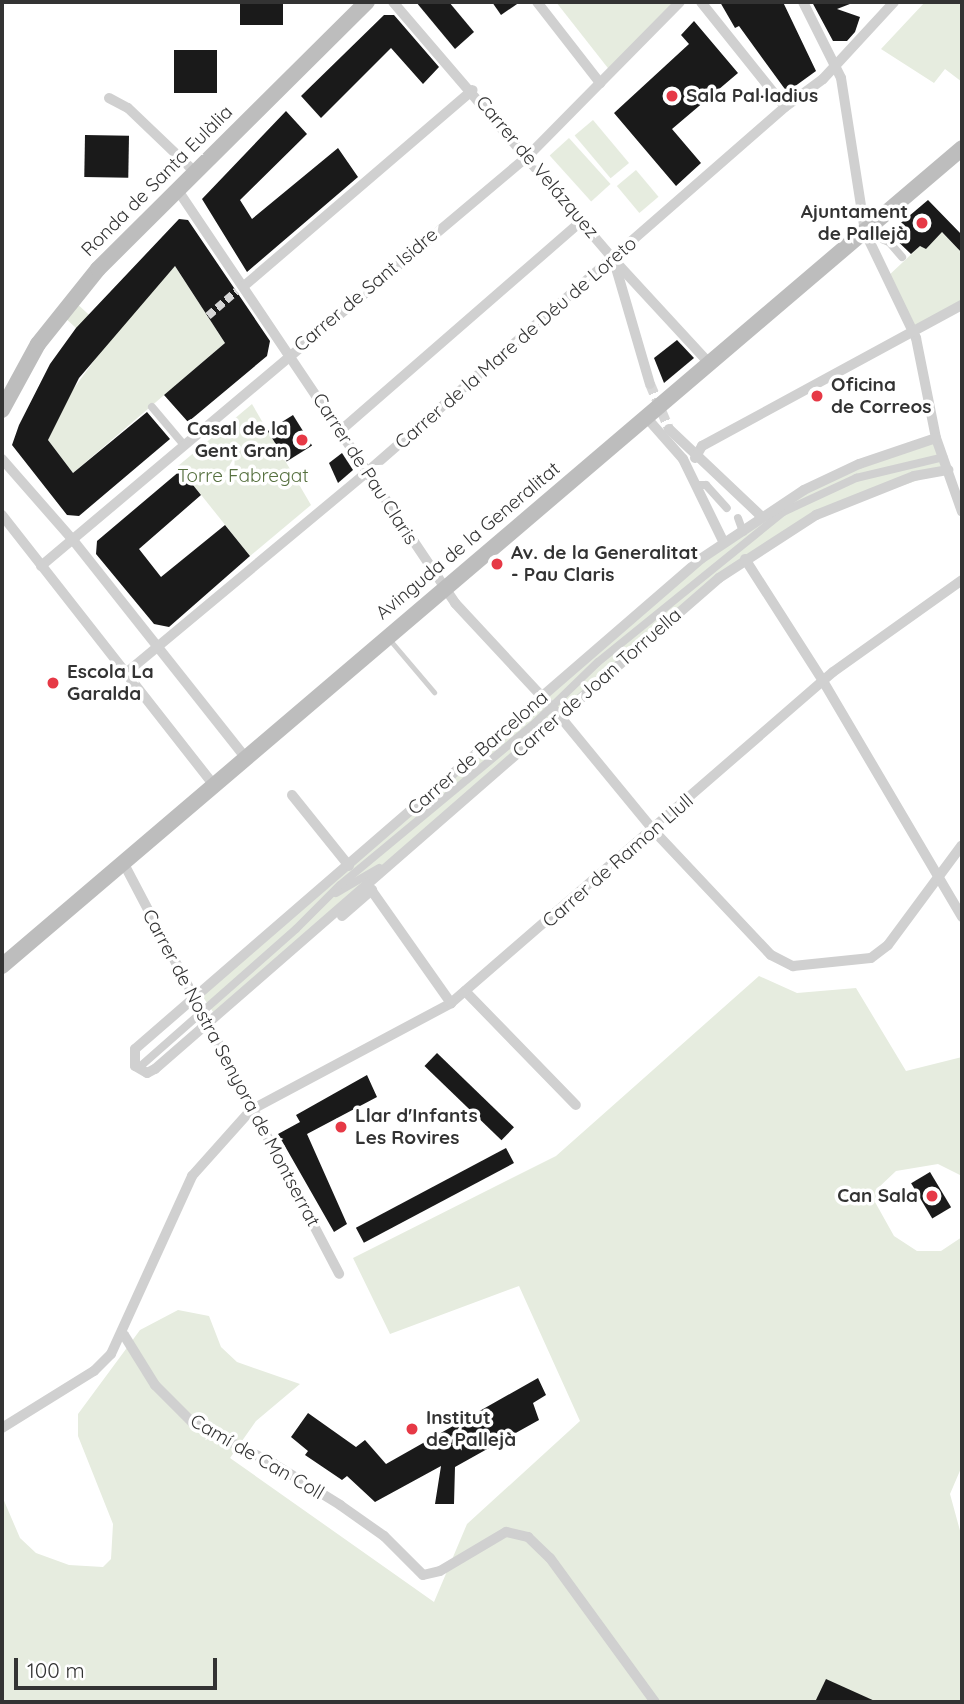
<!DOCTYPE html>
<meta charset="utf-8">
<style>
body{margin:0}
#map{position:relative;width:964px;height:1704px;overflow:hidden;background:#fff;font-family:Quicksand,sans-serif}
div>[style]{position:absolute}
.green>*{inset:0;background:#e6ecdf;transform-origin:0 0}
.building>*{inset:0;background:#1a1a1a;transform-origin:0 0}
.pedestrian-tunnel>*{height:8px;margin-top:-4px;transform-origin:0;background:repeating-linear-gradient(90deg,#d6d6d6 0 8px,transparent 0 12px)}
.minor-tunnel>*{height:10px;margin-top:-5px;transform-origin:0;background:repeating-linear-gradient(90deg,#d6d6d6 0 10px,transparent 0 15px)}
.service>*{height:5px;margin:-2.5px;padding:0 2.5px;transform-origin:2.5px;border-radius:2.5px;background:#d0d0d0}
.pedestrian>*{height:8px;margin:-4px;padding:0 4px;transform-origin:4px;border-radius:4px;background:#d0d0d0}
.minor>*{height:10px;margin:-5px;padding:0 5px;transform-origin:5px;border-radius:5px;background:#d0d0d0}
.secondary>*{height:16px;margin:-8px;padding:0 8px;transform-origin:8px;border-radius:8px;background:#bdbdbd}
.dots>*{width:19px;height:19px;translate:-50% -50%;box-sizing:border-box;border:4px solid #fff;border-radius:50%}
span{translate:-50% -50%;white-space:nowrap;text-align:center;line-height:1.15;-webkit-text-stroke:7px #fff;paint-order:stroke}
.poi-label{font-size:19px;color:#333;font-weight:700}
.left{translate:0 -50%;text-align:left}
.right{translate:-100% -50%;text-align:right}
.street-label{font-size:19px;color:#333}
.park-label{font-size:19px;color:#56703f}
.frame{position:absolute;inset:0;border:4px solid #333;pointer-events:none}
.scale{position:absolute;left:14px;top:1658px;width:203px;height:32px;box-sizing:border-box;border:4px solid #333;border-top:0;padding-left:9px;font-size:21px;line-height:24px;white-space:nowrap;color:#333;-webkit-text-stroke:5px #fff;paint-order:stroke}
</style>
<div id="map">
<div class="green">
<div style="clip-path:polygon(556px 2px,680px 2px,611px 72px)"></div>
<div style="clip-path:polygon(925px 2px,962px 2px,962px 82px,945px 69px,934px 83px,881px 49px)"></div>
<div style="left:593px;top:120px;width:56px;height:24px;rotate:50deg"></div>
<div style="left:569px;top:138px;width:62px;height:26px;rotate:48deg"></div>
<div style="left:636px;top:170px;width:35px;height:25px;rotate:50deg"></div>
<div style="clip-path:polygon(938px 228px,962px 253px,962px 304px,912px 333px,886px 278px,920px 246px,926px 248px)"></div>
<div style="clip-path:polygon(175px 266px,225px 343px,73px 473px,48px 440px,64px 402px,101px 351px,63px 316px,74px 301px,112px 336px)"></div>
<div style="clip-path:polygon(252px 404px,311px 505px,250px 556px,178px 466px)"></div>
<div style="clip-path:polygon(936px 438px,948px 470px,816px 515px,719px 578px,215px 1015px,201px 994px,631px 615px,804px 490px)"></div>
<div style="clip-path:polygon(759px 976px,797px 993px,856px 988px,906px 1071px,962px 1057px,962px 1176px,938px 1164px,896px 1171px,877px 1189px,875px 1202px,894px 1236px,917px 1251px,941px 1251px,962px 1237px,962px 1466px,950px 1494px,962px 1538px,962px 1702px,2px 1702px,2px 1496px,20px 1538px,36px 1553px,69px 1565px,103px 1567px,111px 1559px,113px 1524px,78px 1436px,78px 1414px,140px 1330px,178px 1310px,209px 1316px,221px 1347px,237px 1362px,300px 1384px,256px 1421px,230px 1458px,434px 1602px,467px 1524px,580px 1421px,519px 1286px,390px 1334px,353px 1258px,556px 1156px)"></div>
</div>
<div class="building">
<div style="left:240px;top:2px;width:43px;height:23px"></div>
<div style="clip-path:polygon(416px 2px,449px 2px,474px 32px,455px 49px)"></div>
<div style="clip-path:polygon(492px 2px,520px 2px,501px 15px)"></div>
<div style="clip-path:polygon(720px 2px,783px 2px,816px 71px,787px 92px,739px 26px,735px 28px)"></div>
<div style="clip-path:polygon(812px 2px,855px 2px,837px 9px,860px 17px,855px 32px,847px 41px,833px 41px)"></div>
<div style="clip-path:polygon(384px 15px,394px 15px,439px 67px,423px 84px,391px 48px,321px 118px,301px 96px)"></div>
<div style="clip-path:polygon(694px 21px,738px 73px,672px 129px,701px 163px,676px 186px,614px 113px,689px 44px,681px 35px)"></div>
<div style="left:174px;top:50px;width:43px;height:43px"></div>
<div style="clip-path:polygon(286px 111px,307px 134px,240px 200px,252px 219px,338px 148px,358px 177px,247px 272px,202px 199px)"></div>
<div style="left:85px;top:135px;width:44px;height:42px;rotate:1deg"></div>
<div style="clip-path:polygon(928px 200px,962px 235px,962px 253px,942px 232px,926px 249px,920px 246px,911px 254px,889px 233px)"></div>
<div style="clip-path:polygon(179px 219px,188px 220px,270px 341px,267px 356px,188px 422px,164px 395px,225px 343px,175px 266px,79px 378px,48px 440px,73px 473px,147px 412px,170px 439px,79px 516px,67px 515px,12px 445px,19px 425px,50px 364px,76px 328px)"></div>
<div style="clip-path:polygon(677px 340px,694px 358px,664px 383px,654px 358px)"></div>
<div style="left:293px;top:415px;width:36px;height:30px;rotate:58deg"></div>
<div style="clip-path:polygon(342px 453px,353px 470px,338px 483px,329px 463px)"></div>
<div style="clip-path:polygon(181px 470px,201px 495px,139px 549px,161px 577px,225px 525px,250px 556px,169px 627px,154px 624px,96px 554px,97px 541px)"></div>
<div style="left:437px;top:1053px;width:107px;height:18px;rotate:44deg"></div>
<div style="clip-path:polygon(367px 1075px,377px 1097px,307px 1134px,347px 1224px,334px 1232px,278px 1134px,300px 1122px,296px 1115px)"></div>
<div style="left:506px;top:1148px;width:17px;height:170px;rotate:62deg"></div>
<div style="left:930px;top:1172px;width:41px;height:22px;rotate:59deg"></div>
<div style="clip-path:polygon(538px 1378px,546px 1395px,533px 1403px,539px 1420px,455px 1467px,454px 1504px,435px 1504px,441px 1466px,375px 1502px,347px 1476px,342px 1480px,305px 1455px,308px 1451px,291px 1437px,308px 1413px,356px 1447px,365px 1440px,386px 1464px)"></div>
<div style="clip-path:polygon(826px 1679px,877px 1702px,815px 1702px)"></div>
</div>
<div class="pedestrian-tunnel">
<div style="left:208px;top:316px;width:38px;rotate:-41deg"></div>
</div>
<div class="minor-tunnel">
<div style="left:650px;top:384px;width:49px;rotate:67.1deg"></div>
</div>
<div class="service">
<div style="left:389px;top:639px;width:70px;rotate:49.7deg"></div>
</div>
<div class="pedestrian">
<div style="left:865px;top:232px;width:26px;rotate:23deg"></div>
<div style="left:889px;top:242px;width:20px;rotate:49deg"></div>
<div style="left:152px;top:407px;width:50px;rotate:49.9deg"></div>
<div style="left:696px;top:485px;width:10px"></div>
<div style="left:706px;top:485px;width:31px;rotate:48deg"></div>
<div style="left:738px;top:518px;width:15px;rotate:70deg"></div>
<div style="left:336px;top:893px;width:50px;rotate:-30.2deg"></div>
<div style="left:143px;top:1064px;width:204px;rotate:-41.4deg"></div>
<div style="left:296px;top:929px;width:62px;rotate:-45deg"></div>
<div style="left:340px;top:885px;width:255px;rotate:-39.7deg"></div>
<div style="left:536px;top:722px;width:86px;rotate:-44.1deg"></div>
<div style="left:598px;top:662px;width:238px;rotate:-39deg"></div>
<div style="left:783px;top:512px;width:81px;rotate:-25deg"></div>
<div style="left:856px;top:478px;width:90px;rotate:-13.4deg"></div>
</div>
<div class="minor">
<div style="left:393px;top:2px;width:338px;rotate:49.4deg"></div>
<div style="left:613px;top:259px;width:142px;rotate:47.3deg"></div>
<div style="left:537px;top:2px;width:103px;rotate:52.1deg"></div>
<div style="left:701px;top:2px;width:134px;rotate:51.3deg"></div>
<div style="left:803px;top:2px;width:85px;rotate:63.4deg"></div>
<div style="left:841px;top:78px;width:156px;rotate:81.1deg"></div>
<div style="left:865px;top:232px;width:118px;rotate:64.3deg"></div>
<div style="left:916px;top:338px;width:102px;rotate:78.7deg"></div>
<div style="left:936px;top:438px;width:78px;rotate:70.6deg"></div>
<div style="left:109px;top:98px;width:21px;rotate:28deg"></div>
<div style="left:128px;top:108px;width:91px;rotate:43.7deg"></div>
<div style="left:177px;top:189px;width:499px;rotate:56.1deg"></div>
<div style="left:455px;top:603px;width:151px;rotate:47.1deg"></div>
<div style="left:558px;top:714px;width:151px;rotate:50.6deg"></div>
<div style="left:654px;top:831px;width:170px;rotate:46.7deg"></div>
<div style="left:771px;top:955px;width:25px;rotate:27deg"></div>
<div style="left:793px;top:966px;width:78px;rotate:-5.9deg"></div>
<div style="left:871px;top:958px;width:21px;rotate:-37deg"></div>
<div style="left:888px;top:945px;width:124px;rotate:-53.5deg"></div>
<div style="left:614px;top:261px;width:128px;rotate:73.7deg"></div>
<div style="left:244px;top:286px;width:301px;rotate:-40.6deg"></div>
<div style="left:646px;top:417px;width:56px;rotate:48.6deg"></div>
<div style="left:683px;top:459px;width:91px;rotate:64deg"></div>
<div style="left:669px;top:429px;width:127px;rotate:43.4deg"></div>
<div style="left:340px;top:431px;width:320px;rotate:-41deg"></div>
<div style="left:936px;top:438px;width:81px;rotate:161.3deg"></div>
<div style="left:859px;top:464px;width:61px;rotate:154.7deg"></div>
<div style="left:804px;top:490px;width:123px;rotate:146.3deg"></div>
<div style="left:702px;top:558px;width:750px;rotate:139.11deg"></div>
<div style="left:135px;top:1049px;width:17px;rotate:90deg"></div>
<div style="left:135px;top:1066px;width:14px;rotate:30deg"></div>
<div style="left:147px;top:1073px;width:9px;rotate:-27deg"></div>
<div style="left:155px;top:1069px;width:748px;rotate:-41.04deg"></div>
<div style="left:719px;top:578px;width:116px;rotate:-33deg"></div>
<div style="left:816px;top:515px;width:105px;rotate:-21.7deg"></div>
<div style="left:914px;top:476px;width:35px;rotate:-10deg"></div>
<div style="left:695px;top:458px;width:14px;rotate:-60deg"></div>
<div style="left:702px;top:446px;width:296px;rotate:-28.5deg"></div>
<div style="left:2px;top:459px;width:108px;rotate:48.8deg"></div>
<div style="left:73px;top:540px;width:278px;rotate:51.6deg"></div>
<div style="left:2px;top:515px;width:343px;rotate:51.9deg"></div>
<div style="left:745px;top:559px;width:145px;rotate:57.4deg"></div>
<div style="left:823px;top:681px;width:274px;rotate:59.5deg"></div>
<div style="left:41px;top:566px;width:637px;rotate:-40.09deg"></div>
<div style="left:528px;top:156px;width:216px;rotate:-45.4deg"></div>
<div style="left:126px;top:673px;width:314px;rotate:-39.8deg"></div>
<div style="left:367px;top:472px;width:555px;rotate:-41.13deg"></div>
<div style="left:785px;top:107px;width:47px;rotate:-36.4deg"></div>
<div style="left:823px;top:79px;width:105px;rotate:-47.3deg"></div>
<div style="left:292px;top:795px;width:91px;rotate:51.2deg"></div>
<div style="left:123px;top:862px;width:465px;rotate:62.3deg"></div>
<div style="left:367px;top:884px;width:146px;rotate:54.8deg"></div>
<div style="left:342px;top:916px;width:40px;rotate:-41deg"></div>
<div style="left:465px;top:991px;width:159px;rotate:45.8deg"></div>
<div style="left:124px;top:1335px;width:59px;rotate:58.2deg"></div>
<div style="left:155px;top:1385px;width:54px;rotate:45deg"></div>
<div style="left:193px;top:1423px;width:91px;rotate:26.8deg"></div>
<div style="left:274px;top:1464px;width:78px;rotate:31.8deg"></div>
<div style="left:340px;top:1505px;width:54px;rotate:35.2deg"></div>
<div style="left:384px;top:1536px;width:55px;rotate:45deg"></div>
<div style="left:423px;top:1575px;width:17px;rotate:-13deg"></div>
<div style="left:440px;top:1571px;width:77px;rotate:-30.6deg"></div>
<div style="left:506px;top:1532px;width:23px;rotate:13deg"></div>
<div style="left:528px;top:1537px;width:30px;rotate:44deg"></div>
<div style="left:550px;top:1558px;width:178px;rotate:53.9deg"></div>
<div style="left:2px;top:1428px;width:108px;rotate:-31.8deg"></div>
<div style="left:94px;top:1371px;width:24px;rotate:-45deg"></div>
<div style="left:111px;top:1354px;width:196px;rotate:-65.5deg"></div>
<div style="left:192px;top:1176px;width:89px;rotate:-48.2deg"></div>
<div style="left:251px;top:1110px;width:227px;rotate:-28.1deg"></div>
<div style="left:451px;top:1003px;width:505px;rotate:-40.91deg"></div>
<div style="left:833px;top:672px;width:158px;rotate:-35.5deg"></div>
</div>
<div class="secondary">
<div style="left:2px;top:410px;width:75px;rotate:-61.4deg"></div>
<div style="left:38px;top:344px;width:96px;rotate:-51.3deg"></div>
<div style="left:98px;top:269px;width:379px;rotate:-44.8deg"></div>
<div style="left:2px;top:966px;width:1261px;rotate:-40.43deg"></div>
</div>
<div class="dots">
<div style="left:672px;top:96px;background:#e63946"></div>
<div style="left:922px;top:223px;background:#e63946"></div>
<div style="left:817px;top:396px;background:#e63946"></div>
<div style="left:302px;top:440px;background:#e63946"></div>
<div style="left:497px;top:564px;background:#e63946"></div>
<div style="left:53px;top:683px;background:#e63946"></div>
<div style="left:341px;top:1127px;background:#e63946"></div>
<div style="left:932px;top:1196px;background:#e63946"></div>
<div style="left:412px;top:1429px;background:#e63946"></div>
</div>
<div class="poi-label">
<span class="left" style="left:686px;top:96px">Sala Pal·ladius</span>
<span class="right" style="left:908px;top:223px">Ajuntament<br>de Pallejà</span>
<span class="left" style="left:831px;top:396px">Oficina<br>de Correos</span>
<span class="right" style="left:288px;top:440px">Casal de la<br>Gent Gran</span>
<span class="left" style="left:511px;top:564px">Av. de la Generalitat<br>- Pau Claris</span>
<span class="left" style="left:67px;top:683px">Escola La<br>Garalda</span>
<span class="left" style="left:355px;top:1127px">Llar d'Infants<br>Les Rovires</span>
<span class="right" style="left:918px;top:1196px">Can Sala</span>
<span class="left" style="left:426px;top:1429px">Institut<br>de Pallejà</span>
</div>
<div class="street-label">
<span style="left:537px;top:167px;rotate:50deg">Carrer de Velázquez</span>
<span style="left:157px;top:181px;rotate:-45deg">Ronda de Santa Eulàlia</span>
<span style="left:366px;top:290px;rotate:-40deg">Carrer de Sant Isidre</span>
<span style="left:516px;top:343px;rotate:-41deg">Carrer de la Mare de Déu de Loreto</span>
<span style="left:365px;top:469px;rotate:57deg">Carrer de Pau Claris</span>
<span style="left:468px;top:541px;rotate:-40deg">Avinguda de la Generalitat</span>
<span style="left:597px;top:683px;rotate:-41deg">Carrer de Joan Torruella</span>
<span style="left:478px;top:753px;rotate:-41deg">Carrer de Barcelona</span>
<span style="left:618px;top:861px;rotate:-41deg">Carrer de Ramon Llull</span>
<span style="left:231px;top:1068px;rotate:62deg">Carrer de Nostra Senyora de Montserrat</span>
<span style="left:257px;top:1457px;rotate:30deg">Camí de Can Coll</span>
</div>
<div class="park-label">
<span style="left:243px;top:476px">Torre Fabregat</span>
</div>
<div class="frame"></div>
<div class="scale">100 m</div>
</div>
